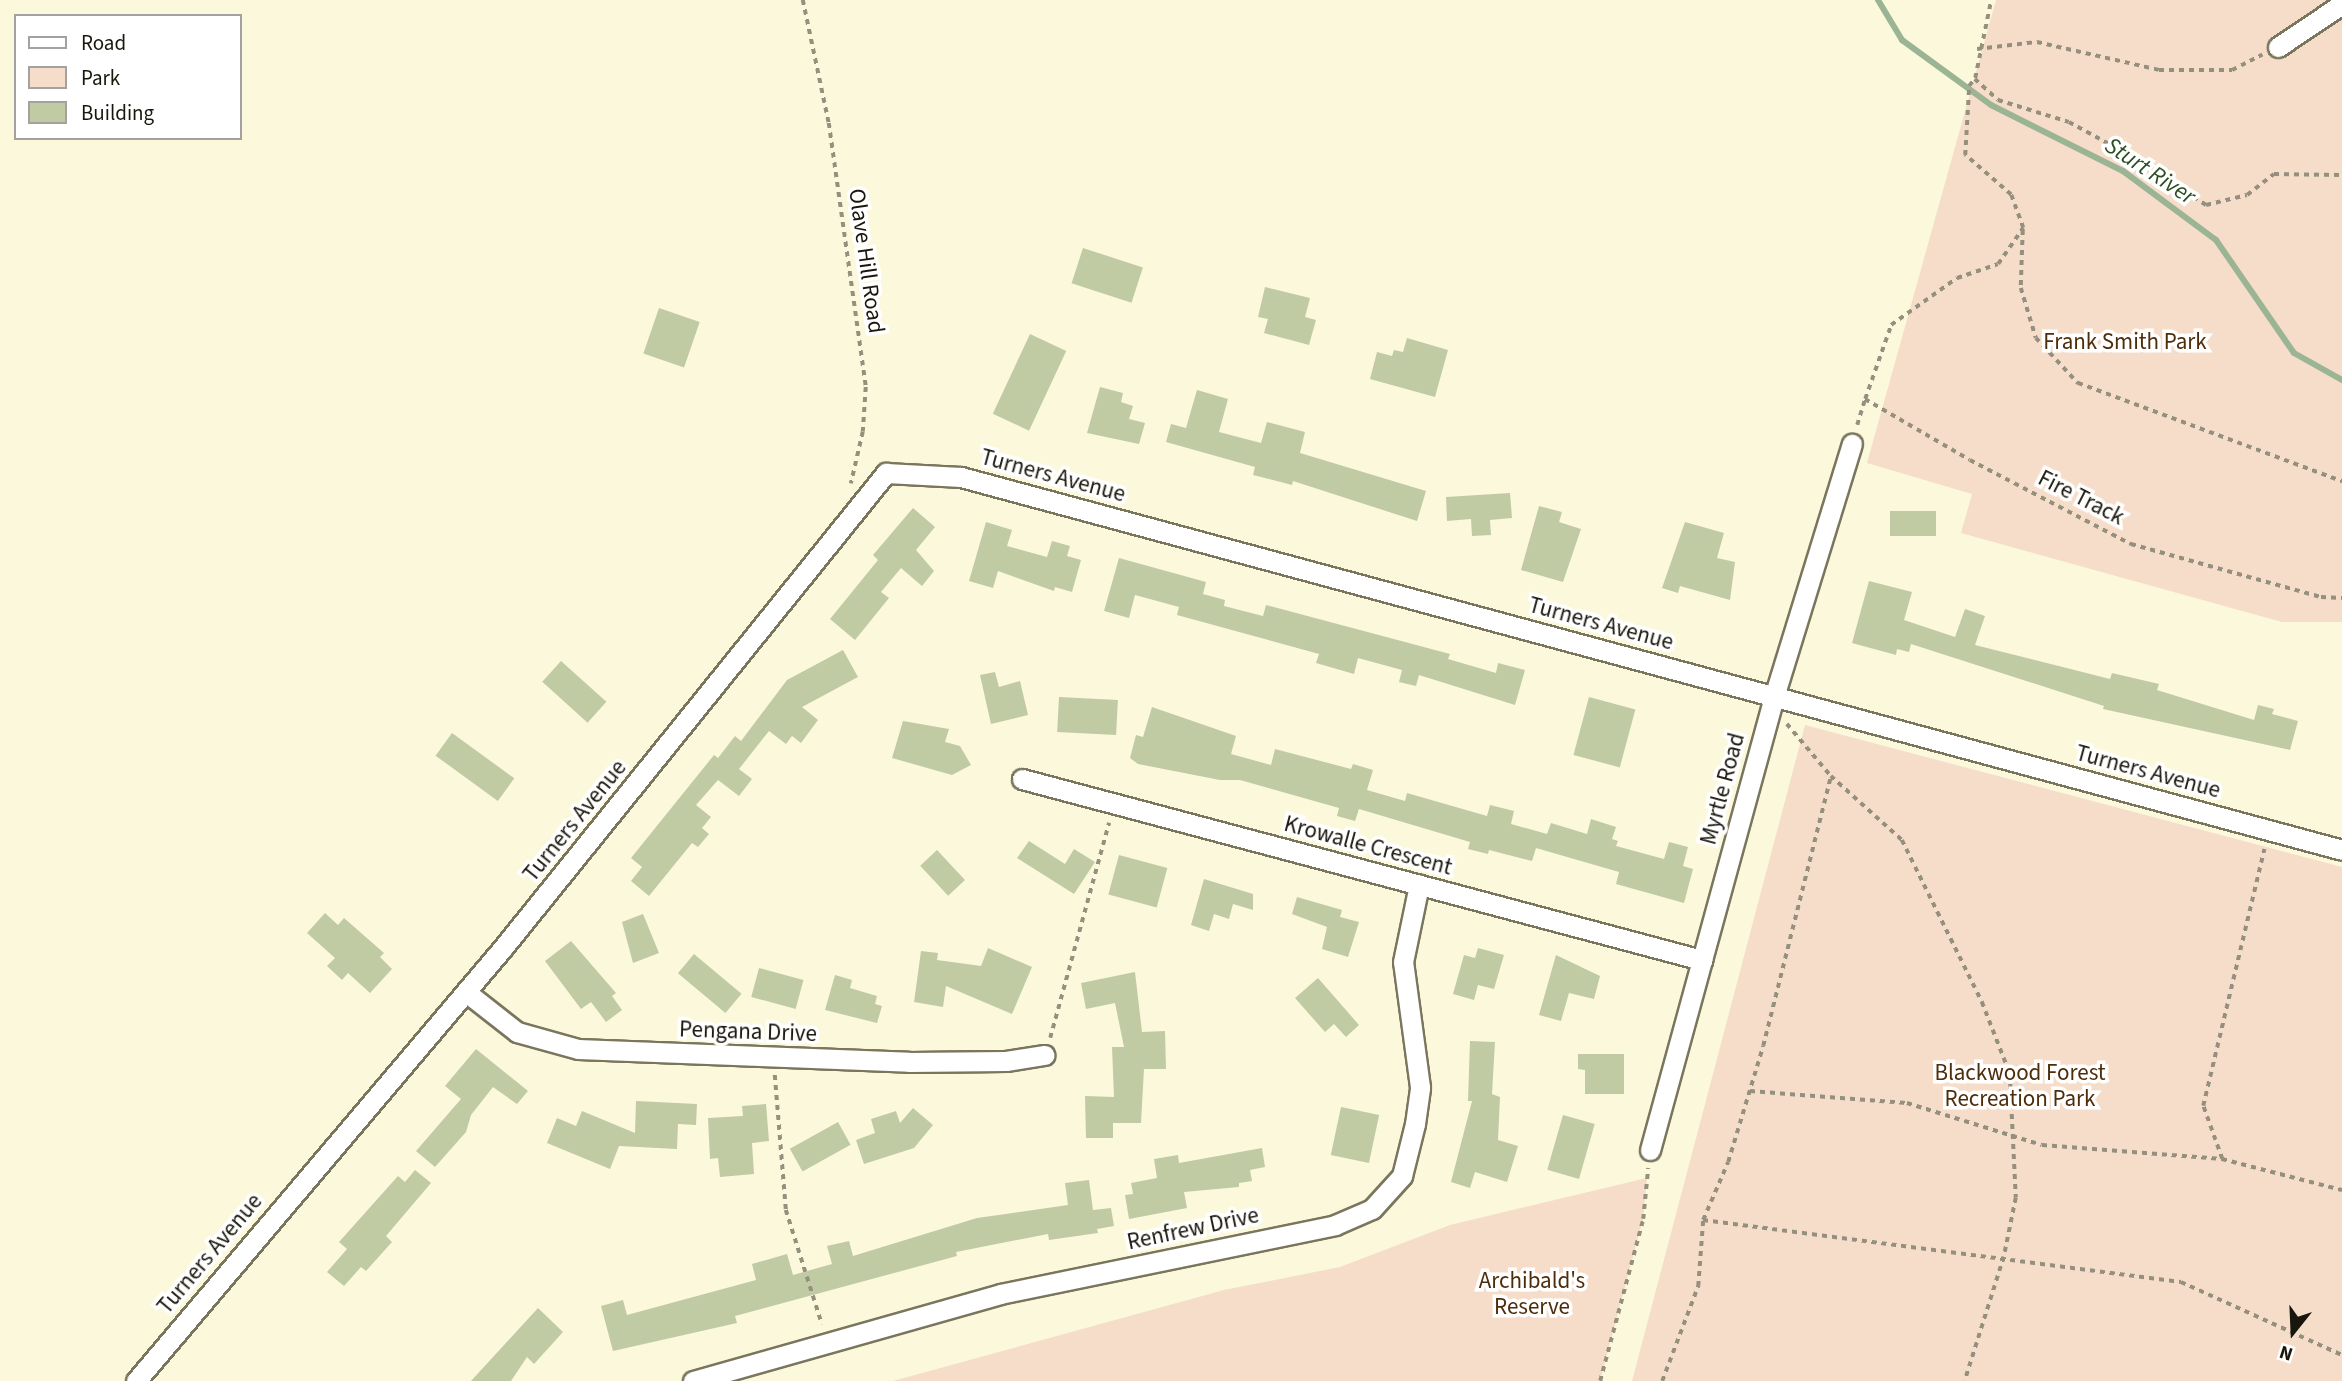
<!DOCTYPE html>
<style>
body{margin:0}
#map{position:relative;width:2342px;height:1381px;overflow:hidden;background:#fcf8dc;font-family:"Source Sans 3",sans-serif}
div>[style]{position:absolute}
.green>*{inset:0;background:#f5ddc9}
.stream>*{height:6px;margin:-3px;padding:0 3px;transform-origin:3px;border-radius:3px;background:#9ab494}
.building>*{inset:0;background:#c0cba4;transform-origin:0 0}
.path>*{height:3.5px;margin-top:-1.75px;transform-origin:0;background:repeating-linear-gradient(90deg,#94907d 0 5px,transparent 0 10px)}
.roads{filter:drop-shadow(2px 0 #7a765e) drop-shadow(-2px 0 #7a765e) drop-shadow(0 2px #7a765e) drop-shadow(0 -2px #7a765e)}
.minor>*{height:19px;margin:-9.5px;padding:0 9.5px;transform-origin:9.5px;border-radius:9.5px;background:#fff}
span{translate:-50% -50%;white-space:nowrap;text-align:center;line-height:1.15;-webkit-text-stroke:7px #fff;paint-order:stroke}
.street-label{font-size:23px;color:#19170d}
.park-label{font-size:23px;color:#4e2d0b}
.water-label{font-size:24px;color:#2a4e21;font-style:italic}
.legend{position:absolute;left:14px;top:14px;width:228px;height:126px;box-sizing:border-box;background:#fff;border:2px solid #a3a29e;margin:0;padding:9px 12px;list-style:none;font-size:21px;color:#19170d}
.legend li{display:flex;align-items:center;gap:14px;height:35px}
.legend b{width:35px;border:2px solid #a3a29e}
.north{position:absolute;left:2258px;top:1297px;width:70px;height:70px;-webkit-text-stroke:5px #fff;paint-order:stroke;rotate:198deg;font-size:19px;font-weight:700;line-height:28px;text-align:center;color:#19170d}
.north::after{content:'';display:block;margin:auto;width:24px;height:32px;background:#19170d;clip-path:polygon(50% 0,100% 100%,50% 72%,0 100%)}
</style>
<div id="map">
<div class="green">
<div style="clip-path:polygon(1996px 0,2342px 0,2342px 622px,2282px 622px,1961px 533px,1972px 494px,1867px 463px)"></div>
<div style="clip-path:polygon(1805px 725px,2342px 867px,2342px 1381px,1632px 1381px)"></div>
<div style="clip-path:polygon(1647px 1178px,1643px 1219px,1600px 1381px,893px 1381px,1224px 1290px,1340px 1267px,1450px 1225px)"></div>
</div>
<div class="stream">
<div style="left:1878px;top:0;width:47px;rotate:59deg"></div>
<div style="left:1902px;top:40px;width:110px;rotate:36.1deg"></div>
<div style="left:1991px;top:105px;width:148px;rotate:26.6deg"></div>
<div style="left:2123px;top:171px;width:116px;rotate:36.6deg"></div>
<div style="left:2216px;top:240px;width:137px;rotate:55.4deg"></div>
<div style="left:2294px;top:353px;width:55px;rotate:29.4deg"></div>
</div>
<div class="building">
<div style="left:1083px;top:248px;width:63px;height:37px;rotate:18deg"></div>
<div style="clip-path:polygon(1265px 287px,1310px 298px,1305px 317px,1316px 320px,1309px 345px,1264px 333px,1268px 319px,1258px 317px)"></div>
<div style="left:659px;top:308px;width:43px;height:48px;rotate:19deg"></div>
<div style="left:1030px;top:334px;width:40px;height:88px;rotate:25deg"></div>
<div style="clip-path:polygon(1407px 338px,1448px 350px,1435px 397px,1370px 379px,1377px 352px,1392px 356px,1394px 350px,1403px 352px)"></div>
<div style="clip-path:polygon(1100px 387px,1123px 393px,1121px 402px,1133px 406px,1129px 419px,1145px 423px,1139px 444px,1087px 433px)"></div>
<div style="clip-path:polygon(1197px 390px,1228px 399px,1219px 432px,1261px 443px,1267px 422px,1305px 432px,1300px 453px,1426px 491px,1417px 521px,1293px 481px,1292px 485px,1253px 475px,1255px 467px,1166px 442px,1171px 424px,1186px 428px)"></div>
<div style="clip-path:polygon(1510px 493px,1512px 518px,1490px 520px,1491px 535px,1472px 536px,1471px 519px,1447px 521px,1446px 497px)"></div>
<div style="clip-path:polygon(1539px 506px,1562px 512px,1559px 522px,1581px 529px,1563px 582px,1521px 570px)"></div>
<div style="clip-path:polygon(913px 508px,935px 527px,916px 550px,934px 571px,922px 586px,901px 568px,881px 592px,889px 598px,855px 640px,830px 619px,878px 560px,873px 555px)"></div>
<div style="left:1890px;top:511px;width:46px;height:25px"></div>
<div style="clip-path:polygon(986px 522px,1012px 530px,1007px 546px,1047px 557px,1052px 541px,1070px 546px,1067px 556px,1081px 560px,1072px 592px,1055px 587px,1054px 591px,998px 571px,993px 588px,969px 581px)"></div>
<div style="clip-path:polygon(1685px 522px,1724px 533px,1717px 558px,1735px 562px,1730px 600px,1680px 586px,1678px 593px,1662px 588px)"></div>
<div style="clip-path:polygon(1119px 558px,1206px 582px,1203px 594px,1225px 600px,1224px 606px,1263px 616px,1266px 605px,1450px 654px,1448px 659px,1496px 673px,1498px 663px,1525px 670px,1515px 705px,1419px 675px,1416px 686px,1399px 682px,1402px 670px,1358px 658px,1354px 674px,1316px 663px,1319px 654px,1177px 615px,1179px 607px,1135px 595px,1129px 618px,1104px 611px)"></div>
<div style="clip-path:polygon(1869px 581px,1912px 592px,1904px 620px,1955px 637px,1965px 609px,1985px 616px,1975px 645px,2110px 679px,2112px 673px,2159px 684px,2157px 690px,2254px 720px,2258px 705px,2274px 709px,2272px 714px,2298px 721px,2290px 750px,2103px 709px,2104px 706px,1911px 644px,1909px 652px,1897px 649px,1896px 655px,1852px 643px)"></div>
<div style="clip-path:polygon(843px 650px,858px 677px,802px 707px,818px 720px,801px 743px,792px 736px,786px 744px,769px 731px,739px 769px,752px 779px,739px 796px,718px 780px,696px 805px,711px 817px,702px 828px,709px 834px,698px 847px,692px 843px,649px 896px,631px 881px,642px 867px,631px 858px,714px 755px,718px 758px,735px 736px,741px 741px,787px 680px)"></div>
<div style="left:561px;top:661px;width:61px;height:28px;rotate:42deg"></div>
<div style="clip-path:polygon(995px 672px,999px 687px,1020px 681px,1028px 715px,991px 724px,980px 675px)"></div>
<div style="left:1059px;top:697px;width:59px;height:35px;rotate:3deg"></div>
<div style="left:1589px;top:697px;width:48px;height:60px;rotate:15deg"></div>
<div style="clip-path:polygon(1152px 707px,1236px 736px,1231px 754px,1271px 765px,1275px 749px,1351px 769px,1353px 764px,1373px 770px,1367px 790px,1405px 801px,1407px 793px,1487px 816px,1490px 805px,1514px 811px,1511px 824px,1547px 834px,1551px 823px,1587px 834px,1591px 819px,1616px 827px,1612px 839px,1618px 841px,1616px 846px,1664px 859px,1669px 842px,1688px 847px,1683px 866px,1693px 869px,1684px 903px,1616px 884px,1619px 872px,1536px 848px,1532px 861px,1489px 850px,1488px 854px,1468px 849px,1470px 842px,1359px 809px,1355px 821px,1337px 816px,1339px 808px,1240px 780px,1220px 780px,1138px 764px,1130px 758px,1136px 735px,1143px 737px)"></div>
<div style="clip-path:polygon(903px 721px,949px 729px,945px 742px,960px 746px,971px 765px,952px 775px,892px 758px)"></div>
<div style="left:452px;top:733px;width:77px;height:28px;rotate:36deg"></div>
<div style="clip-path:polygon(1029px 841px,1065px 864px,1074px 849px,1095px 862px,1074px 894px,1017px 858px)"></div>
<div style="left:937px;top:850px;width:41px;height:23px;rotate:47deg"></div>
<div style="left:1119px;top:855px;width:50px;height:41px;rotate:15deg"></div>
<div style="clip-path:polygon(1204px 879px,1253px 894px,1253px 910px,1233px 904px,1229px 919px,1214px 914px,1209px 931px,1191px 925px)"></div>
<div style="clip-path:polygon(1297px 897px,1342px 910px,1340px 917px,1359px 922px,1348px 957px,1322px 949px,1327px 927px,1292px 914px)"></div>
<div style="clip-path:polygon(325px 913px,338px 925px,344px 918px,384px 953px,380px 957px,392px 969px,370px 993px,348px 973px,342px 980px,327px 966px,335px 958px,307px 933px)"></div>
<div style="clip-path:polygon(643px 914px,659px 953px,633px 963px,622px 922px)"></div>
<div style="clip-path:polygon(571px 941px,616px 993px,612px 996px,622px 1010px,606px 1022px,591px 1002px,581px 1009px,545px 961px)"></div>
<div style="clip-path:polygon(988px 948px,1032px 967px,1012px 1014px,946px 986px,943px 1007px,914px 1002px,921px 951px,938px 953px,937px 960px,981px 966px)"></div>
<div style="clip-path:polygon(1478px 948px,1504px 955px,1494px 989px,1478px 985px,1474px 1000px,1453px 994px,1464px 955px,1475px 958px)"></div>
<div style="left:694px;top:954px;width:62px;height:25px;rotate:40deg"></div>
<div style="clip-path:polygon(1556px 955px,1600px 976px,1594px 999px,1569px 993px,1561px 1021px,1539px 1015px)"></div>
<div style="left:759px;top:968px;width:46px;height:30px;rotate:15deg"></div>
<div style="clip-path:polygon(1135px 972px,1142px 1032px,1165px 1031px,1166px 1069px,1144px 1069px,1141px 1123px,1113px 1123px,1113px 1138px,1086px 1138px,1085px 1096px,1114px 1097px,1112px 1047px,1124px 1047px,1115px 1003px,1086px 1009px,1081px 983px)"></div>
<div style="clip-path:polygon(835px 975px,852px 980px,850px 988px,877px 996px,875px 1004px,882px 1006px,877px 1023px,825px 1010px)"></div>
<div style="clip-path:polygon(1318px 978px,1359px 1025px,1346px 1037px,1334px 1024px,1325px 1032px,1295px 998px)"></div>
<div style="clip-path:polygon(1470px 1041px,1495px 1042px,1492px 1094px,1500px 1097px,1498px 1140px,1518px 1146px,1507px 1182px,1475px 1172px,1470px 1188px,1451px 1182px,1472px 1101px,1468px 1101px)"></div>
<div style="clip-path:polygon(476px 1049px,528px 1091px,517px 1104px,493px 1087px,471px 1115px,466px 1132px,435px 1167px,416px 1151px,461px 1099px,445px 1086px)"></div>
<div style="clip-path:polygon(1578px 1054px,1624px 1054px,1624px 1094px,1585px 1094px,1585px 1070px,1578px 1069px)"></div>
<div style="clip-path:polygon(636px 1101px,697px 1104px,696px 1125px,678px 1124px,677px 1149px,619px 1146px,610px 1169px,547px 1143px,557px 1118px,576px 1126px,582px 1111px,635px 1133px)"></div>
<div style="clip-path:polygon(766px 1104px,769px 1141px,752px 1143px,754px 1174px,720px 1177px,718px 1158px,710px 1159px,708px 1118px,743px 1116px,742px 1106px)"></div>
<div style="left:1341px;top:1107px;width:39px;height:49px;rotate:12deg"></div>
<div style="clip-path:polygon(913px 1108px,933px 1125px,914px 1148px,864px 1164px,856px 1140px,875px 1133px,871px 1119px,896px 1111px,900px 1123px)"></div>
<div style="left:1563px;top:1115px;width:33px;height:57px;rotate:16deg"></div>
<div style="left:838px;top:1122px;width:26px;height:55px;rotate:61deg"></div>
<div style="clip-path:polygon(1262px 1148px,1265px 1167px,1250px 1170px,1252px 1181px,1239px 1183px,1239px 1187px,1184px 1192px,1187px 1208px,1129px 1219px,1125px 1195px,1133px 1194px,1131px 1183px,1157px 1178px,1154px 1159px,1178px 1155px,1179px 1163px)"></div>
<div style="clip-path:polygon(415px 1170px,431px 1183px,386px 1236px,392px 1242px,366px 1271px,361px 1267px,344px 1286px,327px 1272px,347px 1249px,339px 1242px,398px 1176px,405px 1182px)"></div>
<div style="clip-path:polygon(1089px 1180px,1093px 1210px,1111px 1208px,1114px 1226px,1097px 1229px,1098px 1233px,1049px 1240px,1048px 1234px,956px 1252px,957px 1256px,735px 1316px,737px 1323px,613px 1351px,601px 1306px,623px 1300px,627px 1315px,756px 1280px,752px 1264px,787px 1254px,793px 1275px,832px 1264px,827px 1246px,849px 1241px,853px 1256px,977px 1218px,1068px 1205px,1065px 1183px)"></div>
<div style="clip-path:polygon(538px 1308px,563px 1332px,534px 1364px,527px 1357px,511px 1381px,471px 1381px)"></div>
</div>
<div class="path">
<div style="left:803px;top:0;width:126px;rotate:78.1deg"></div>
<div style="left:829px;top:123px;width:267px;rotate:82deg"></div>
<div style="left:866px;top:387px;width:45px;rotate:93.8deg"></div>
<div style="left:863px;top:432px;width:53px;rotate:103deg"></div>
<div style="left:1977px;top:49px;width:60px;rotate:-6.7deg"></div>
<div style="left:2037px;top:42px;width:125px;rotate:12.9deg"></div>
<div style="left:2159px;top:70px;width:73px"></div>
<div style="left:2232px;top:70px;width:34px;rotate:-27deg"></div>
<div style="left:1975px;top:79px;width:31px;rotate:42deg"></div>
<div style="left:1998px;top:100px;width:74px;rotate:17.2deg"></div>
<div style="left:2069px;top:122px;width:85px;rotate:28.7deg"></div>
<div style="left:2144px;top:163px;width:75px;rotate:34.1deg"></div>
<div style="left:2206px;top:205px;width:42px;rotate:-13.7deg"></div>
<div style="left:2247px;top:195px;width:34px;rotate:-38deg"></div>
<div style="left:2274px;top:174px;width:68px;rotate:0.8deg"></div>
<div style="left:2023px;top:230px;width:58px;rotate:92deg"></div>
<div style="left:2021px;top:288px;width:52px;rotate:73.3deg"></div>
<div style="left:2036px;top:338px;width:62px;rotate:47deg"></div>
<div style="left:2078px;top:383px;width:282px;rotate:20.4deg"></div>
<div style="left:1865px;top:399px;width:78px;rotate:-70.6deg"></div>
<div style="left:1891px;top:325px;width:81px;rotate:-35.5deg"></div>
<div style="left:1957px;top:278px;width:43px;rotate:-18.9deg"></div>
<div style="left:1998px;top:264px;width:44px;rotate:-55.2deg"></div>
<div style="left:2023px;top:228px;width:35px;rotate:-110deg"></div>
<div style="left:2011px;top:195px;width:61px;rotate:-139deg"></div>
<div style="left:1965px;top:155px;width:69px;rotate:-86.7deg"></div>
<div style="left:1969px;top:86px;width:10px;rotate:-53deg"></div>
<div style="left:1975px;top:78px;width:80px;rotate:-78.4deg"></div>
<div style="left:1857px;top:425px;width:27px;rotate:-73deg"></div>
<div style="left:1865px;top:399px;width:121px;rotate:30.2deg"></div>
<div style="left:1970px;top:460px;width:182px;rotate:27.6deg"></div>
<div style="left:2131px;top:544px;width:197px;rotate:15.6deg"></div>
<div style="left:2321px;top:597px;width:21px;rotate:3deg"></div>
<div style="left:1787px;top:724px;width:68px;rotate:49.8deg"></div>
<div style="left:1831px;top:776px;width:96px;rotate:42deg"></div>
<div style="left:1902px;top:840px;width:181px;rotate:63.7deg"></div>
<div style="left:1982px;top:1002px;width:77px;rotate:68.7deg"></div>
<div style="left:2010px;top:1074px;width:124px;rotate:87.2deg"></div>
<div style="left:2016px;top:1198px;width:60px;rotate:101.5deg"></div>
<div style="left:2004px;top:1257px;width:130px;rotate:107.5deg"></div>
<div style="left:1050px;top:1038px;width:223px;rotate:-74.7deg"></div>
<div style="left:775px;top:1075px;width:135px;rotate:85.3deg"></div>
<div style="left:786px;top:1210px;width:120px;rotate:72.5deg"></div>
<div style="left:1750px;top:1091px;width:157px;rotate:4.4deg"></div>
<div style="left:1907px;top:1103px;width:141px;rotate:17.3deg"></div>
<div style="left:2042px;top:1145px;width:181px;rotate:4.4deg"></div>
<div style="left:2222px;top:1159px;width:124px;rotate:14.5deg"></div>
<div style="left:2222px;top:1159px;width:56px;rotate:-109.7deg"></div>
<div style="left:2203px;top:1106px;width:264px;rotate:-76.6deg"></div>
<div style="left:1703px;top:1220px;width:482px;rotate:7.4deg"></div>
<div style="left:2181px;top:1282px;width:177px;rotate:24.4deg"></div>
<div style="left:1600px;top:1381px;width:168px;rotate:-75.1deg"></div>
<div style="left:1643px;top:1219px;width:51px;rotate:-84.4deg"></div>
<div style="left:1662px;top:1381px;width:102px;rotate:-69.2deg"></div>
<div style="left:1698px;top:1286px;width:66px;rotate:-85.7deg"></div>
<div style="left:1703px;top:1220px;width:63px;rotate:-66.7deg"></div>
<div style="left:1728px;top:1162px;width:121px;rotate:-73.2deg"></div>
<div style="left:1763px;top:1046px;width:278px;rotate:-75.9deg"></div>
</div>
<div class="roads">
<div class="minor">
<div style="left:2278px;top:47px;width:77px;rotate:-33.9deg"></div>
<div style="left:1022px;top:779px;width:704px;rotate:14.91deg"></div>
<div style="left:466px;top:992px;width:65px;rotate:38.1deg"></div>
<div style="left:517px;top:1032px;width:63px;rotate:15.6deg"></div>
<div style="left:578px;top:1049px;width:331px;rotate:2.2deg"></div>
<div style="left:909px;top:1062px;width:97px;rotate:-0.6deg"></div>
<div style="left:1006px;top:1061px;width:39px;rotate:-9deg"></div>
<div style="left:1650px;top:1150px;width:470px;rotate:-74.7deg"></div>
<div style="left:1774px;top:697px;width:265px;rotate:-72.9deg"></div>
<div style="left:136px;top:1381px;width:566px;rotate:-49.73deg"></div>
<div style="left:502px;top:949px;width:612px;rotate:-51.11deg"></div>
<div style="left:886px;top:473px;width:75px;rotate:3.1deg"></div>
<div style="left:961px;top:477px;width:1430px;rotate:15.11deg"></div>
<div style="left:693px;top:1381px;width:319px;rotate:-15.8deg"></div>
<div style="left:1000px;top:1294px;width:342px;rotate:-11.6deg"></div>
<div style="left:1335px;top:1225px;width:40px;rotate:-23.4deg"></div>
<div style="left:1372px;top:1209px;width:45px;rotate:-47.7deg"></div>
<div style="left:1402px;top:1176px;width:54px;rotate:-76deg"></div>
<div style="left:1415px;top:1124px;width:37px;rotate:-82deg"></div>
<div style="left:1420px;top:1087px;width:126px;rotate:-97.7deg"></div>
<div style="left:1403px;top:962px;width:79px;rotate:-78.3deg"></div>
</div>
</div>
<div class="street-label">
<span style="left:866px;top:261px;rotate:82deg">Olave Hill Road</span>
<span style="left:1053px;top:476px;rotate:15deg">Turners Avenue</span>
<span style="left:2081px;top:498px;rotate:27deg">Fire Track</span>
<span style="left:1601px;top:624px;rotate:15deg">Turners Avenue</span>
<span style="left:2148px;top:772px;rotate:15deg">Turners Avenue</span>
<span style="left:1723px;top:789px;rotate:-75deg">Myrtle Road</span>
<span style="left:575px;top:821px;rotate:-51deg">Turners Avenue</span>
<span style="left:1368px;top:846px;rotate:15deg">Krowalle Crescent</span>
<span style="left:748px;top:1032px;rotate:2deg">Pengana Drive</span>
<span style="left:1193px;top:1229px;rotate:-12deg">Renfrew Drive</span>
<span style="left:210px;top:1254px;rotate:-50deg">Turners Avenue</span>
</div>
<div class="park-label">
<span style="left:2125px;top:342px">Frank Smith Park</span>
<span style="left:2020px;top:1086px">Blackwood Forest<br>Recreation Park</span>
<span style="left:1532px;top:1294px">Archibald's<br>Reserve</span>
</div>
<div class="water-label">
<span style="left:2150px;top:171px;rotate:33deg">Sturt River</span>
</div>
<ul class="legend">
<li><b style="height:9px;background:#fff"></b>Road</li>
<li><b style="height:19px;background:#f5ddc9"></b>Park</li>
<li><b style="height:19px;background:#c0cba4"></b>Building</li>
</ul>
<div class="north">N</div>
</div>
